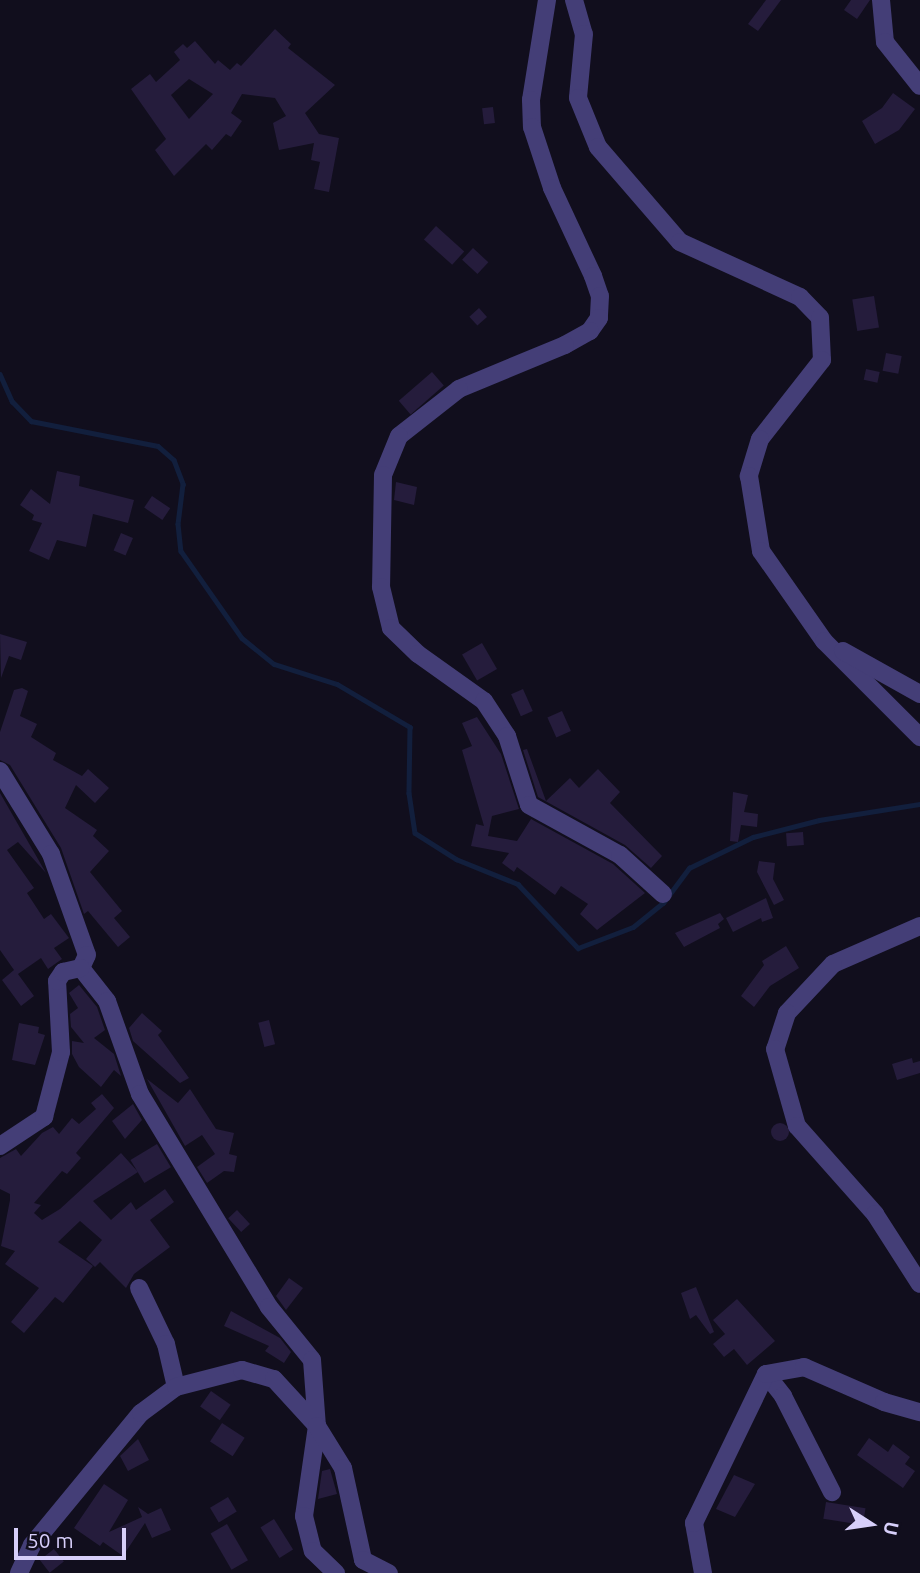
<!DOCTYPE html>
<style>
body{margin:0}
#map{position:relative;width:920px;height:1573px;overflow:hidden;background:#110e1d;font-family:Ubuntu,sans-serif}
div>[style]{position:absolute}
.stream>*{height:4.5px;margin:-2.25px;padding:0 2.25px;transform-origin:2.25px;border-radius:2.25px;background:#121f3d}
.building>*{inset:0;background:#251c3c;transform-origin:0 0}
.round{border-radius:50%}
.street>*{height:18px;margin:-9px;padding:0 9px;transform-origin:9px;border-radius:9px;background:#443e77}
span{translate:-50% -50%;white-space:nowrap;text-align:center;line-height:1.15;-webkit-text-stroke:6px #110e1d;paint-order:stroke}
.north{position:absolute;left:836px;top:1489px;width:70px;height:70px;-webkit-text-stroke:5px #110e1d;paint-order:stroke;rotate:102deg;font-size:19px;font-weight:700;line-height:28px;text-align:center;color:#d7cffa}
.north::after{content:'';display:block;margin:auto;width:24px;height:32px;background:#d7cffa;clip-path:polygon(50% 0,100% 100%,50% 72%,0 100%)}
.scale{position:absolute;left:14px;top:1528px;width:112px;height:32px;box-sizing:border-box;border:4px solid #d7cffa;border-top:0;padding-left:9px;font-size:21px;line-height:24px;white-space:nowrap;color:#d7cffa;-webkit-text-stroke:5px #110e1d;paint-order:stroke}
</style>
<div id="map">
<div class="stream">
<div style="left:0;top:374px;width:30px;rotate:66deg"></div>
<div style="left:12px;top:401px;width:28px;rotate:46deg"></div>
<div style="left:31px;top:421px;width:129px;rotate:11.1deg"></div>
<div style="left:158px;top:446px;width:21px;rotate:41deg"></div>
<div style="left:174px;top:460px;width:26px;rotate:69deg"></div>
<div style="left:183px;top:484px;width:40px;rotate:97.1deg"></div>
<div style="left:178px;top:524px;width:27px;rotate:84deg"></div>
<div style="left:181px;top:551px;width:106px;rotate:55deg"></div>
<div style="left:242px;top:638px;width:41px;rotate:39.1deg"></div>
<div style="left:274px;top:664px;width:66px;rotate:17.6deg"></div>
<div style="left:337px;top:684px;width:85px;rotate:30.5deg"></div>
<div style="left:410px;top:727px;width:66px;rotate:90.9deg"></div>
<div style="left:409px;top:793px;width:40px;rotate:81.5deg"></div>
<div style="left:415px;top:833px;width:49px;rotate:32.4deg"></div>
<div style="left:456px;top:859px;width:67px;rotate:22deg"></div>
<div style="left:518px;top:884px;width:88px;rotate:46.8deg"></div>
<div style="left:578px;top:948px;width:59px;rotate:-20.9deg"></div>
<div style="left:633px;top:927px;width:38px;rotate:-39deg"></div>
<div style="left:663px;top:903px;width:44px;rotate:-53.4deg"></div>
<div style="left:689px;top:868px;width:71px;rotate:-25.8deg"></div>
<div style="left:753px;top:837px;width:68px;rotate:-14.4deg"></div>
<div style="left:819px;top:820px;width:102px;rotate:-9deg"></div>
</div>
<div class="building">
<div style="clip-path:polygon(766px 0,781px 0,758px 31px,748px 24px)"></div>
<div style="clip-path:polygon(851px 0,870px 0,857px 19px,844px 10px)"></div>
<div style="clip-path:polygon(evenodd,275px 29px,291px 44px,288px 48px,335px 85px,305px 113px,319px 134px,339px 138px,329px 192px,314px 189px,320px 162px,311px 160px,314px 143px,279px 150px,273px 123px,286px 116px,275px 98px,242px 94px,231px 113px,242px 121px,231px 137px,226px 134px,212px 150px,206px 144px,174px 176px,155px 150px,166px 139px,131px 89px,150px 74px,156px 82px,180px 60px,174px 52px,183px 44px,187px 48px,195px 41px,215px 64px,218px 60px,230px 70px,237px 63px,241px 66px,275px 29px,189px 79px,213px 94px,189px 119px,171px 95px,189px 79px)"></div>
<div style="clip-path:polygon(893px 93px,915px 109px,899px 130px,875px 144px,862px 121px,882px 108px)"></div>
<div style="left:493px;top:107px;width:16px;height:11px;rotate:83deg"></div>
<div style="left:436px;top:226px;width:38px;height:18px;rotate:42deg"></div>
<div style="left:473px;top:248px;width:21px;height:16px;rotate:43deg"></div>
<div style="left:874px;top:296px;width:32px;height:22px;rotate:81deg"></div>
<div style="left:479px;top:308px;width:12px;height:13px;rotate:48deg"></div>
<div style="left:886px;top:353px;width:16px;height:18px;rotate:11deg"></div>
<div style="left:866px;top:369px;width:14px;height:11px;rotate:12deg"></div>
<div style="left:432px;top:372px;width:18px;height:44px;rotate:49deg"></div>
<div style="clip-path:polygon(57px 471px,80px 476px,79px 486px,134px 500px,128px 523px,93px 514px,86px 547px,57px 540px,49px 560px,29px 551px,42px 523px,32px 520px,34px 515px,20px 505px,31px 489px,50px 504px)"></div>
<div style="clip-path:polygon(396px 482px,417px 487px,414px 505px,394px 500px)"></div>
<div style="left:152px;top:496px;width:22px;height:14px;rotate:34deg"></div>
<div style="left:121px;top:533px;width:13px;height:19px;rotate:23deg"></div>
<div style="clip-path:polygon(0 634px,27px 642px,21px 660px,9px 656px,1px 678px)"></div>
<div style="left:482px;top:643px;width:30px;height:23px;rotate:60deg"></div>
<div style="clip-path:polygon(22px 688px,28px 691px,20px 716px,37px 724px,31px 737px,56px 753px,53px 760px,82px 776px,88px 769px,109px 788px,95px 803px,76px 785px,65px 808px,97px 830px,93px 836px,109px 851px,90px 872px,122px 911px,114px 918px,130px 937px,118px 947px,88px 911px,84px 914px,61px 848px,10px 765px,0 760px,0 732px,14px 690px)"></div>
<div style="left:523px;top:689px;width:24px;height:13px;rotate:66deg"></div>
<div style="left:562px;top:711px;width:22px;height:16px;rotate:66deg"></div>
<div style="clip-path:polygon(477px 717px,501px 754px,519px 809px,492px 816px,488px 836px,517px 841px,531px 819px,613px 864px,645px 893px,597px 930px,580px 914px,588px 904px,561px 886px,555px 895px,517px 867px,514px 872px,502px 863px,509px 853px,471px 846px,476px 824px,484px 826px,462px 750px,472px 746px,462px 723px)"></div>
<div style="clip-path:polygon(527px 749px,546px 801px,570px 778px,579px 788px,598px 769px,620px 792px,610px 803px,662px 856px,651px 868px,625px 845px,538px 797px,523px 750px)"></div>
<div style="clip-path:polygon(733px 792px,748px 795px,744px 812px,758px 814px,757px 827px,741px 825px,738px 842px,730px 841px)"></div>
<div style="clip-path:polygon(0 793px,46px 873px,18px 842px,7px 850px,34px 888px,27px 893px,44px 919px,51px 914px,69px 938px,54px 948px,62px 959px,48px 969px,41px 958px,18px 974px,34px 996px,21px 1006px,2px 980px,14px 970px,0 950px)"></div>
<div style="left:803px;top:832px;width:13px;height:17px;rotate:86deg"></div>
<div style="clip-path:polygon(759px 861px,775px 863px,773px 879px,784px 900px,774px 905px,757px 872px)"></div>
<div style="clip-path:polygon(766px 898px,773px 918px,762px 922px,761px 918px,733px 932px,726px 918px)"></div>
<div style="clip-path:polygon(720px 913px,724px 919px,718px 924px,720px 928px,684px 947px,675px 933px)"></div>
<div style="clip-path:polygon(786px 946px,799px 968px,770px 986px,754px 1007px,741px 996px,764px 965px,762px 961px)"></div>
<div style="clip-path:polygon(79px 985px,97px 1007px,105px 1030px,94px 1038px,114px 1054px,121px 1076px,114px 1070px,101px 1087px,79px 1067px,72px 1054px,72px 1041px,84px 1043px,71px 1027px,70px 1014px,78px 1008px,69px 993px)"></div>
<div style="clip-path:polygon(142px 1013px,162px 1031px,158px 1035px,189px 1078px,180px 1083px,133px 1041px,129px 1028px)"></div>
<div style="left:269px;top:1020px;width:25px;height:11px;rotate:76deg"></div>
<div style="clip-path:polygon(19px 1023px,39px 1027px,38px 1033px,45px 1035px,35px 1065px,12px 1060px)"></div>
<div style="clip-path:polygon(912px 1058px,913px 1063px,920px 1061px,920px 1073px,897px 1080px,892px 1064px)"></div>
<div style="clip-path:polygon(147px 1079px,178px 1103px,190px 1089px,216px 1129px,234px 1133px,229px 1154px,237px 1156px,234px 1172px,224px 1171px,207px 1183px,197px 1167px,215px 1154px,202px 1135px,185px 1146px)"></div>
<div style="clip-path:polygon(102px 1094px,114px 1108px,76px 1153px,81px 1158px,67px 1174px,62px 1171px,34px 1203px,41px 1205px,34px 1213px,42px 1220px,60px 1209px,121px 1153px,138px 1172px,93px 1201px,111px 1220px,131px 1202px,136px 1210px,165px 1189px,174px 1202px,150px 1220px,170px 1247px,134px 1274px,126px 1288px,100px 1262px,95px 1267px,86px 1259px,102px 1240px,80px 1221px,58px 1242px,93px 1266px,63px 1303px,55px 1297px,24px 1333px,11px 1322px,39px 1288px,5px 1264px,15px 1251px,1px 1246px,10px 1200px,10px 1194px,0 1189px,0 1158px,16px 1149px,21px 1156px,42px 1133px,53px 1127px,59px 1134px,72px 1118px,79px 1124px,96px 1109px,91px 1103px)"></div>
<div style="clip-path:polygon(133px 1104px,142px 1120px,125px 1139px,112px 1121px)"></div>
<div class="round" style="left:771px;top:1123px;width:18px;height:18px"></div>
<div style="left:157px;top:1144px;width:27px;height:31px;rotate:59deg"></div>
<div style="left:237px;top:1210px;width:19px;height:12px;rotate:47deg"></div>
<div style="clip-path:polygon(289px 1278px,303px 1288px,286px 1310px,276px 1296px)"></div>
<div style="clip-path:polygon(696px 1287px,714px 1332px,710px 1334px,696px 1315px,690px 1319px,681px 1293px)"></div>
<div style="clip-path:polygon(737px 1299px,775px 1341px,747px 1365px,734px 1349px,724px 1357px,713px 1344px,725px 1334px,713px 1320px)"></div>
<div style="clip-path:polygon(231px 1311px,280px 1338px,291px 1352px,284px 1363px,265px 1351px,269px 1346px,224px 1326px)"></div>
<div style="left:211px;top:1391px;width:24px;height:19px;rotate:35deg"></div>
<div style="left:222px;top:1423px;width:27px;height:22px;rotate:33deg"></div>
<div style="clip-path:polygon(869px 1438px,888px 1452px,893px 1444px,910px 1457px,905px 1464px,915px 1471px,903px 1488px,857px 1455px)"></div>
<div style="clip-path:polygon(138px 1439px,149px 1460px,128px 1471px,120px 1456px)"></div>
<div style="clip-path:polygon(330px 1469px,337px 1494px,318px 1499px,322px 1471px)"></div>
<div style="clip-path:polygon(734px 1475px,755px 1484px,735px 1517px,716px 1509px)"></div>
<div style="clip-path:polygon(104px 1484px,128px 1500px,109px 1532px,142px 1517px,138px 1507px,148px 1514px,161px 1508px,171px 1530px,152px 1538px,145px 1523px,123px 1556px,103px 1542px,100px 1546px,74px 1528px)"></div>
<div style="left:228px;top:1497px;width:17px;height:21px;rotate:59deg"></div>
<div style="left:826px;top:1502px;width:40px;height:17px;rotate:9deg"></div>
<div style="left:274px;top:1519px;width:36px;height:16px;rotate:58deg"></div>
<div style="left:227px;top:1524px;width:42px;height:19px;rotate:60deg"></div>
<div style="left:54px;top:1549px;width:16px;height:18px;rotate:52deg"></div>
</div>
<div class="street">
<div style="left:547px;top:0;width:101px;rotate:99.1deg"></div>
<div style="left:531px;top:100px;width:27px;rotate:88deg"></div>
<div style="left:532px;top:127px;width:64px;rotate:71.8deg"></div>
<div style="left:552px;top:188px;width:97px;rotate:65deg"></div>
<div style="left:593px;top:276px;width:21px;rotate:71deg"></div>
<div style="left:600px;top:296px;width:22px;rotate:93deg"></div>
<div style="left:599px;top:318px;width:16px;rotate:125deg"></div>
<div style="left:590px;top:331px;width:29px;rotate:151deg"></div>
<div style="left:565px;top:345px;width:115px;rotate:157.5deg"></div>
<div style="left:459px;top:389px;width:76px;rotate:141.9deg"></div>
<div style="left:399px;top:436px;width:42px;rotate:112.3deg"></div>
<div style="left:383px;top:475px;width:112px;rotate:91deg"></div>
<div style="left:381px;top:587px;width:42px;rotate:76.3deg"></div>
<div style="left:391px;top:628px;width:37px;rotate:44deg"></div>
<div style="left:418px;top:654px;width:81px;rotate:35.5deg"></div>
<div style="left:484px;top:701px;width:42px;rotate:56.7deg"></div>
<div style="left:507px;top:736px;width:72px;rotate:72.3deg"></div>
<div style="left:529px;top:805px;width:104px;rotate:28.8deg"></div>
<div style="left:620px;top:855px;width:58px;rotate:42.2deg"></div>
<div style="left:574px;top:0;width:35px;rotate:74deg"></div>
<div style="left:584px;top:34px;width:64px;rotate:95.4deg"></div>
<div style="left:578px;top:98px;width:53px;rotate:67.8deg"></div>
<div style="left:598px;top:147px;width:125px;rotate:49.2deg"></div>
<div style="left:680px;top:242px;width:132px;rotate:24.6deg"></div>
<div style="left:800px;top:297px;width:29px;rotate:46deg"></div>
<div style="left:820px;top:318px;width:42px;rotate:87.3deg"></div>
<div style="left:822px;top:360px;width:100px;rotate:128.1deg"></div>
<div style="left:760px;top:439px;width:39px;rotate:107deg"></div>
<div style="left:749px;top:476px;width:76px;rotate:80.9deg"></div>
<div style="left:761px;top:551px;width:110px;rotate:55deg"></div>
<div style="left:824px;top:641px;width:136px;rotate:45deg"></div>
<div style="left:881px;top:0;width:42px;rotate:84.6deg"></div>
<div style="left:885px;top:42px;width:56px;rotate:51.5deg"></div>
<div style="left:843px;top:651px;width:88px;rotate:29.2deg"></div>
<div style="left:0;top:771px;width:97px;rotate:58.4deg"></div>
<div style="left:51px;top:854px;width:107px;rotate:70.4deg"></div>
<div style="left:87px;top:955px;width:14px;rotate:115deg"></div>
<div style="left:81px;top:968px;width:42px;rotate:51.8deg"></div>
<div style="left:107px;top:1001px;width:99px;rotate:70.5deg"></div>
<div style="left:140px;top:1094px;width:249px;rotate:58.8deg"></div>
<div style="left:269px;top:1307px;width:68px;rotate:50.9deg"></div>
<div style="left:312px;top:1360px;width:66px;rotate:85.7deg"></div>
<div style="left:317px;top:1426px;width:91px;rotate:98.2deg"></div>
<div style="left:304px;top:1516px;width:36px;rotate:76deg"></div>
<div style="left:313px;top:1551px;width:32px;rotate:44deg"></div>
<div style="left:920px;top:926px;width:95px;rotate:156.4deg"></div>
<div style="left:833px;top:964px;width:67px;rotate:133.2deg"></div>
<div style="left:787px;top:1013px;width:38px;rotate:108deg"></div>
<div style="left:775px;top:1049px;width:80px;rotate:74.1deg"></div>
<div style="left:797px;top:1126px;width:118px;rotate:48.4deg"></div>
<div style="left:875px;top:1214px;width:83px;rotate:57.3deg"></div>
<div style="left:0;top:1146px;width:53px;rotate:-33.4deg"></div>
<div style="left:44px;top:1117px;width:67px;rotate:-75.3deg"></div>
<div style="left:61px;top:1052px;width:71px;rotate:-93.2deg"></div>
<div style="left:57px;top:981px;width:11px;rotate:-56deg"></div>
<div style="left:63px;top:972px;width:18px;rotate:-13deg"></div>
<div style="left:139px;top:1288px;width:62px;rotate:64.3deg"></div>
<div style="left:166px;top:1344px;width:44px;rotate:76.9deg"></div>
<div style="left:766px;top:1374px;width:28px;rotate:52deg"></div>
<div style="left:783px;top:1396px;width:108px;rotate:63deg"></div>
<div style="left:19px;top:1573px;width:31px;rotate:-65deg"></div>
<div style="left:32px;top:1545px;width:171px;rotate:-50.5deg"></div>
<div style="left:141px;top:1413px;width:44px;rotate:-36.6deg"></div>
<div style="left:176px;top:1387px;width:68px;rotate:-14.4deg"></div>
<div style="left:242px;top:1370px;width:33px;rotate:16deg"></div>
<div style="left:274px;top:1379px;width:64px;rotate:47.5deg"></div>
<div style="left:317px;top:1426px;width:49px;rotate:58.2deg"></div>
<div style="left:343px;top:1468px;width:94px;rotate:77.7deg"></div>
<div style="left:363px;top:1560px;width:29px;rotate:27deg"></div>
<div style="left:703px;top:1573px;width:51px;rotate:-100.2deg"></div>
<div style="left:694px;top:1523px;width:165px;rotate:-64.2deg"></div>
<div style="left:766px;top:1374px;width:39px;rotate:-10deg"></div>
<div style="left:804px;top:1367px;width:87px;rotate:23.6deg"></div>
<div style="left:884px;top:1402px;width:37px;rotate:16deg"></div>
</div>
<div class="north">U</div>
<div class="scale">50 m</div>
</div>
